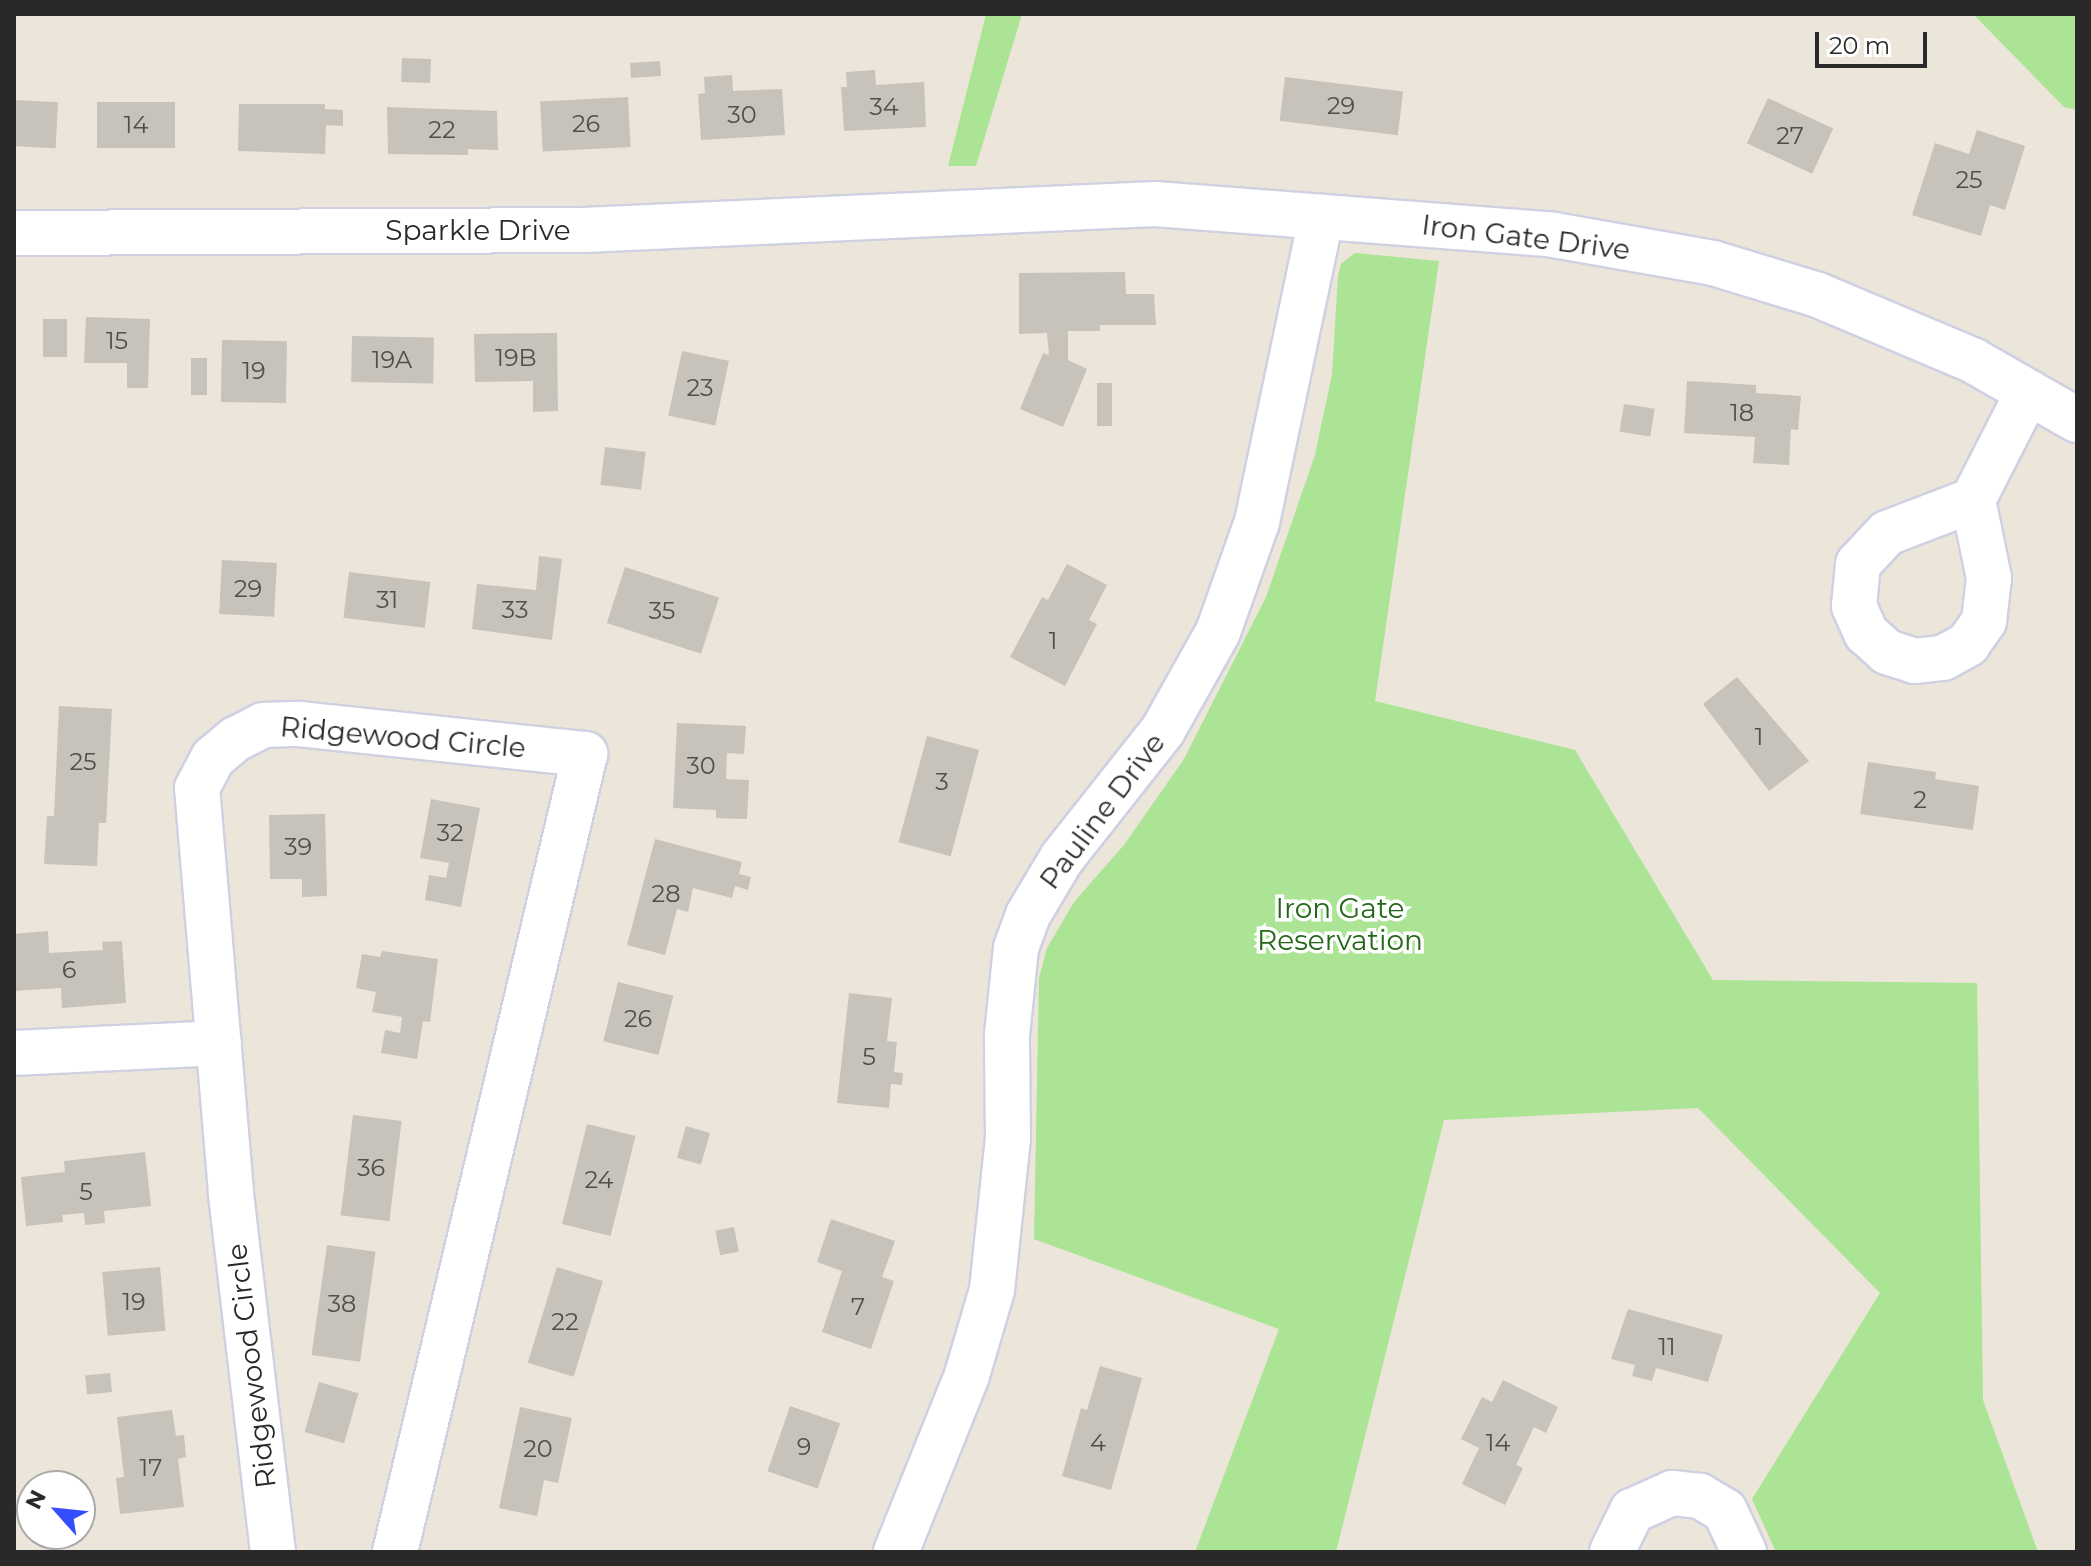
<!DOCTYPE html>
<style>
body{margin:0}
#map{position:relative;width:2091px;height:1566px;overflow:hidden;background:#ece5da;font-family:Montserrat,sans-serif}
div>[style]{position:absolute}
.green>*{inset:0;background:#aae494}
.building>*{inset:0;background:#c7c2ba;transform-origin:0 0}
.roads{filter:drop-shadow(2px 0 #cfd1e2) drop-shadow(-2px 0 #cfd1e2) drop-shadow(0 2px #cfd1e2) drop-shadow(0 -2px #cfd1e2)}
.minor>*{height:44px;margin:-22px;padding:0 22px;transform-origin:22px;border-radius:22px;background:#fff}
span{translate:-50% -50%;white-space:nowrap;text-align:center;line-height:1.15;-webkit-text-stroke:7px #fff;paint-order:stroke}
.number-label{font-size:24px;color:#504f4d}
.number-label span{-webkit-text-stroke-width:0}
.street-label{font-size:28px;color:#292929}
.park-label{font-size:28px;color:#236718}
.frame{position:absolute;inset:0;border:16px solid #292929;pointer-events:none}
.north{position:absolute;left:16px;top:1470px;width:80px;height:80px;box-sizing:border-box;background:#fff;border:2px solid #a9a9a9;border-radius:50%;rotate:297deg;font-size:22px;font-weight:700;line-height:32px;text-align:center;color:#292929}
.north::after{content:'';display:block;margin:auto;width:28px;height:36px;background:#344dfe;clip-path:polygon(50% 0,100% 100%,50% 72%,0 100%)}
.scale{position:absolute;left:1815px;top:32px;width:112px;height:36px;box-sizing:border-box;border:4px solid #292929;border-top:0;padding-left:10px;font-size:24px;line-height:28px;white-space:nowrap;color:#292929;-webkit-text-stroke:6px #fff;paint-order:stroke}
</style>
<div id="map">
<div class="green">
<div style="clip-path:polygon(986px 14px,1022px 14px,976px 166px,948px 166px)"></div>
<div style="clip-path:polygon(1973px 14px,2077px 14px,2077px 110px,2064px 107px)"></div>
<div style="clip-path:polygon(1355px 253px,1439px 261px,1375px 701px,1575px 750px,1713px 980px,1977px 983px,1983px 1400px,2038px 1552px,1776px 1552px,1752px 1499px,1880px 1293px,1698px 1108px,1444px 1120px,1336px 1552px,1195px 1552px,1279px 1329px,1034px 1239px,1039px 978px,1047px 948px,1074px 902px,1124px 845px,1184px 759px,1266px 597px,1315px 455px,1332px 374px,1338px 275px,1341px 264px)"></div>
</div>
<div class="building">
<div style="left:402px;top:58px;width:29px;height:24px;rotate:2deg"></div>
<div style="left:660px;top:61px;width:15px;height:30px;rotate:86deg"></div>
<div style="clip-path:polygon(875px 70px,876px 85px,924px 82px,926px 127px,844px 131px,841px 87px,847px 87px,846px 72px)"></div>
<div style="clip-path:polygon(732px 75px,733px 91px,782px 89px,785px 135px,701px 140px,698px 94px,705px 93px,704px 77px)"></div>
<div style="left:1285px;top:77px;width:119px;height:44px;rotate:7deg"></div>
<div style="left:628px;top:97px;width:50px;height:88px;rotate:87deg"></div>
<div style="left:1768px;top:98px;width:72px;height:50px;rotate:25deg"></div>
<div style="left:14px;top:100px;width:44px;height:46px;rotate:3deg"></div>
<div style="left:97px;top:102px;width:78px;height:46px"></div>
<div style="clip-path:polygon(239px 104px,325px 104px,325px 109px,343px 110px,343px 126px,326px 125px,325px 154px,238px 151px)"></div>
<div style="clip-path:polygon(387px 107px,497px 111px,498px 150px,468px 149px,468px 155px,388px 154px)"></div>
<div style="clip-path:polygon(1977px 130px,2025px 146px,2005px 210px,1990px 205px,1981px 236px,1912px 215px,1935px 143px,1969px 154px)"></div>
<div style="clip-path:polygon(1125px 272px,1126px 294px,1154px 294px,1156px 325px,1100px 325px,1100px 331px,1068px 331px,1068px 360px,1087px 369px,1063px 427px,1020px 409px,1043px 353px,1049px 355px,1047px 333px,1019px 334px,1019px 273px)"></div>
<div style="clip-path:polygon(86px 317px,150px 319px,148px 388px,127px 388px,127px 363px,84px 363px)"></div>
<div style="left:43px;top:319px;width:24px;height:38px"></div>
<div style="clip-path:polygon(557px 333px,558px 411px,533px 412px,533px 381px,475px 382px,474px 334px)"></div>
<div style="left:352px;top:336px;width:82px;height:46px;rotate:1deg"></div>
<div style="left:222px;top:340px;width:65px;height:62px;rotate:1deg"></div>
<div style="left:682px;top:351px;width:48px;height:66px;rotate:12deg"></div>
<div style="left:191px;top:358px;width:16px;height:37px"></div>
<div style="clip-path:polygon(1687px 381px,1756px 385px,1756px 393px,1801px 396px,1798px 430px,1791px 429px,1789px 465px,1753px 463px,1755px 437px,1684px 433px)"></div>
<div style="left:1097px;top:383px;width:15px;height:43px"></div>
<div style="left:1624px;top:404px;width:31px;height:28px;rotate:9deg"></div>
<div style="left:605px;top:447px;width:41px;height:38px;rotate:7deg"></div>
<div style="clip-path:polygon(539px 556px,562px 559px,552px 640px,472px 629px,477px 584px,536px 590px)"></div>
<div style="left:222px;top:560px;width:55px;height:54px;rotate:3deg"></div>
<div style="clip-path:polygon(1067px 564px,1107px 585px,1089px 620px,1097px 624px,1065px 686px,1010px 657px,1042px 597px,1048px 600px)"></div>
<div style="left:625px;top:567px;width:99px;height:59px;rotate:18deg"></div>
<div style="left:349px;top:572px;width:82px;height:46px;rotate:7deg"></div>
<div style="clip-path:polygon(1737px 677px,1809px 761px,1769px 791px,1703px 704px)"></div>
<div style="clip-path:polygon(59px 706px,112px 709px,106px 823px,99px 823px,97px 866px,44px 864px,47px 816px,54px 816px)"></div>
<div style="clip-path:polygon(677px 723px,746px 726px,744px 754px,727px 753px,726px 779px,749px 780px,747px 819px,716px 818px,716px 810px,673px 808px)"></div>
<div style="left:927px;top:736px;width:54px;height:110px;rotate:15deg"></div>
<div style="clip-path:polygon(1868px 762px,1936px 772px,1935px 779px,1979px 786px,1973px 830px,1860px 814px)"></div>
<div style="clip-path:polygon(431px 799px,480px 808px,461px 907px,425px 900px,429px 875px,446px 878px,449px 863px,420px 858px)"></div>
<div style="clip-path:polygon(325px 814px,327px 896px,302px 897px,302px 879px,270px 879px,269px 815px)"></div>
<div style="clip-path:polygon(655px 839px,742px 862px,739px 874px,751px 877px,748px 890px,735px 886px,732px 898px,693px 888px,688px 912px,677px 909px,665px 955px,627px 945px)"></div>
<div style="clip-path:polygon(48px 931px,49px 953px,103px 950px,102px 942px,122px 941px,126px 1003px,62px 1008px,61px 988px,14px 991px,14px 934px)"></div>
<div style="clip-path:polygon(382px 951px,438px 959px,430px 1022px,423px 1021px,417px 1059px,381px 1053px,385px 1030px,400px 1033px,402px 1017px,372px 1012px,376px 992px,356px 988px,362px 954px,380px 957px)"></div>
<div style="left:618px;top:982px;width:57px;height:61px;rotate:14deg"></div>
<div style="clip-path:polygon(849px 993px,892px 998px,887px 1041px,897px 1042px,894px 1072px,903px 1073px,902px 1085px,891px 1084px,889px 1108px,837px 1103px)"></div>
<div style="left:353px;top:1115px;width:49px;height:101px;rotate:7deg"></div>
<div style="left:587px;top:1124px;width:50px;height:103px;rotate:14deg"></div>
<div style="left:686px;top:1126px;width:25px;height:33px;rotate:16deg"></div>
<div style="clip-path:polygon(145px 1152px,151px 1206px,104px 1211px,105px 1223px,85px 1225px,84px 1213px,62px 1215px,63px 1222px,26px 1226px,21px 1177px,65px 1172px,64px 1161px)"></div>
<div style="clip-path:polygon(831px 1219px,895px 1241px,882px 1277px,894px 1281px,871px 1349px,822px 1332px,842px 1271px,817px 1262px)"></div>
<div style="left:734px;top:1227px;width:25px;height:19px;rotate:79deg"></div>
<div style="left:327px;top:1245px;width:49px;height:111px;rotate:8deg"></div>
<div style="left:160px;top:1267px;width:64px;height:58px;rotate:85deg"></div>
<div style="left:557px;top:1267px;width:48px;height:100px;rotate:17deg"></div>
<div style="clip-path:polygon(1628px 1309px,1723px 1335px,1708px 1382px,1656px 1368px,1652px 1381px,1632px 1376px,1635px 1365px,1611px 1359px)"></div>
<div style="clip-path:polygon(1100px 1366px,1142px 1378px,1111px 1490px,1062px 1476px,1081px 1408px,1087px 1410px)"></div>
<div style="left:110px;top:1373px;width:19px;height:25px;rotate:84deg"></div>
<div style="clip-path:polygon(1503px 1380px,1558px 1407px,1546px 1433px,1534px 1427px,1516px 1465px,1523px 1468px,1505px 1505px,1462px 1484px,1479px 1448px,1461px 1439px,1482px 1397px,1492px 1402px)"></div>
<div style="left:319px;top:1382px;width:41px;height:52px;rotate:16deg"></div>
<div style="left:790px;top:1406px;width:53px;height:69px;rotate:19deg"></div>
<div style="clip-path:polygon(520px 1407px,572px 1418px,558px 1483px,544px 1480px,537px 1516px,499px 1508px)"></div>
<div style="clip-path:polygon(172px 1410px,176px 1436px,184px 1435px,186px 1457px,178px 1459px,184px 1507px,120px 1514px,116px 1478px,124px 1477px,117px 1417px)"></div>
</div>
<div class="roads">
<div class="minor">
<div style="left:14px;top:233px;width:570px;rotate:-0.3deg"></div>
<div style="left:584px;top:230px;width:572px;rotate:-2.61deg"></div>
<div style="left:1155px;top:204px;width:400px;rotate:4.4deg"></div>
<div style="left:1554px;top:235px;width:161px;rotate:10deg"></div>
<div style="left:1713px;top:263px;width:110px;rotate:16.9deg"></div>
<div style="left:1818px;top:295px;width:169px;rotate:22.9deg"></div>
<div style="left:1974px;top:361px;width:119px;rotate:29.8deg"></div>
<div style="left:1973px;top:500px;width:92px;rotate:159deg"></div>
<div style="left:1887px;top:533px;width:42px;rotate:133.1deg"></div>
<div style="left:1858px;top:564px;width:42px;rotate:95.4deg"></div>
<div style="left:1854px;top:606px;width:30px;rotate:66deg"></div>
<div style="left:1866px;top:633px;width:28px;rotate:42deg"></div>
<div style="left:1887px;top:652px;width:28px;rotate:18deg"></div>
<div style="left:1914px;top:661px;width:29px;rotate:-6deg"></div>
<div style="left:1943px;top:658px;width:29px;rotate:-29deg"></div>
<div style="left:1968px;top:644px;width:28px;rotate:-55deg"></div>
<div style="left:1984px;top:621px;width:43px;rotate:-83.4deg"></div>
<div style="left:1989px;top:578px;width:80px;rotate:-101.6deg"></div>
<div style="left:1973px;top:500px;width:121px;rotate:-63deg"></div>
<div style="left:14px;top:1053px;width:205px;rotate:-2.8deg"></div>
<div style="left:273px;top:1552px;width:362px;rotate:-96.7deg"></div>
<div style="left:231px;top:1192px;width:405px;rotate:-94.8deg"></div>
<div style="left:197px;top:788px;width:34px;rotate:-62deg"></div>
<div style="left:213px;top:758px;width:30px;rotate:-40deg"></div>
<div style="left:236px;top:739px;width:30px;rotate:-27deg"></div>
<div style="left:263px;top:725px;width:36px;rotate:-2deg"></div>
<div style="left:299px;top:724px;width:288px;rotate:6deg"></div>
<div style="left:585px;top:754px;width:820px;rotate:103.39deg"></div>
<div style="left:896px;top:1552px;width:191px;rotate:-68.1deg"></div>
<div style="left:967px;top:1375px;width:89px;rotate:-73.6deg"></div>
<div style="left:992px;top:1290px;width:152px;rotate:-84deg"></div>
<div style="left:1008px;top:1139px;width:104px;rotate:-90.6deg"></div>
<div style="left:1007px;top:1035px;width:87px;rotate:-84.1deg"></div>
<div style="left:1016px;top:948px;width:35px;rotate:-70deg"></div>
<div style="left:1028px;top:915px;width:66px;rotate:-59.2deg"></div>
<div style="left:1062px;top:858px;width:163px;rotate:-51.7deg"></div>
<div style="left:1163px;top:730px;width:112px;rotate:-60.7deg"></div>
<div style="left:1218px;top:632px;width:117px;rotate:-70.5deg"></div>
<div style="left:1257px;top:522px;width:312px;rotate:-78.1deg"></div>
<div style="left:1612px;top:1552px;width:46px;rotate:-64deg"></div>
<div style="left:1632px;top:1511px;width:44px;rotate:-24.2deg"></div>
<div style="left:1672px;top:1493px;width:28px;rotate:6deg"></div>
<div style="left:1700px;top:1496px;width:29px;rotate:31deg"></div>
<div style="left:1725px;top:1511px;width:45px;rotate:65.1deg"></div>
</div>
</div>
<div class="number-label">
<span style="left:1341px;top:106px">29</span>
<span style="left:884px;top:107px">34</span>
<span style="left:742px;top:115px">30</span>
<span style="left:586px;top:124px">26</span>
<span style="left:136px;top:125px">14</span>
<span style="left:442px;top:130px">22</span>
<span style="left:1790px;top:136px">27</span>
<span style="left:1969px;top:180px">25</span>
<span style="left:117px;top:341px">15</span>
<span style="left:516px;top:358px">19B</span>
<span style="left:392px;top:360px">19A</span>
<span style="left:254px;top:371px">19</span>
<span style="left:700px;top:388px">23</span>
<span style="left:1742px;top:413px">18</span>
<span style="left:248px;top:589px">29</span>
<span style="left:387px;top:600px">31</span>
<span style="left:515px;top:610px">33</span>
<span style="left:662px;top:611px">35</span>
<span style="left:1053px;top:641px">1</span>
<span style="left:1759px;top:737px">1</span>
<span style="left:83px;top:762px">25</span>
<span style="left:701px;top:766px">30</span>
<span style="left:942px;top:782px">3</span>
<span style="left:1920px;top:800px">2</span>
<span style="left:450px;top:833px">32</span>
<span style="left:298px;top:847px">39</span>
<span style="left:666px;top:894px">28</span>
<span style="left:69px;top:970px">6</span>
<span style="left:638px;top:1019px">26</span>
<span style="left:869px;top:1057px">5</span>
<span style="left:371px;top:1168px">36</span>
<span style="left:599px;top:1180px">24</span>
<span style="left:86px;top:1192px">5</span>
<span style="left:134px;top:1302px">19</span>
<span style="left:342px;top:1304px">38</span>
<span style="left:858px;top:1307px">7</span>
<span style="left:565px;top:1322px">22</span>
<span style="left:1667px;top:1347px">11</span>
<span style="left:1098px;top:1443px">4</span>
<span style="left:1498px;top:1443px">14</span>
<span style="left:804px;top:1447px">9</span>
<span style="left:538px;top:1449px">20</span>
<span style="left:151px;top:1468px">17</span>
</div>
<div class="street-label">
<span style="left:478px;top:230px">Sparkle Drive</span>
<span style="left:1526px;top:237px;rotate:7deg">Iron Gate Drive</span>
<span style="left:403px;top:737px;rotate:5deg">Ridgewood Circle</span>
<span style="left:1102px;top:811px;rotate:-53deg">Pauline Drive</span>
<span style="left:251px;top:1366px;rotate:-97deg">Ridgewood Circle</span>
</div>
<div class="park-label">
<span style="left:1340px;top:924px">Iron Gate<br>Reservation</span>
</div>
<div class="frame"></div>
<div class="north">N</div>
<div class="scale">20 m</div>
</div>
